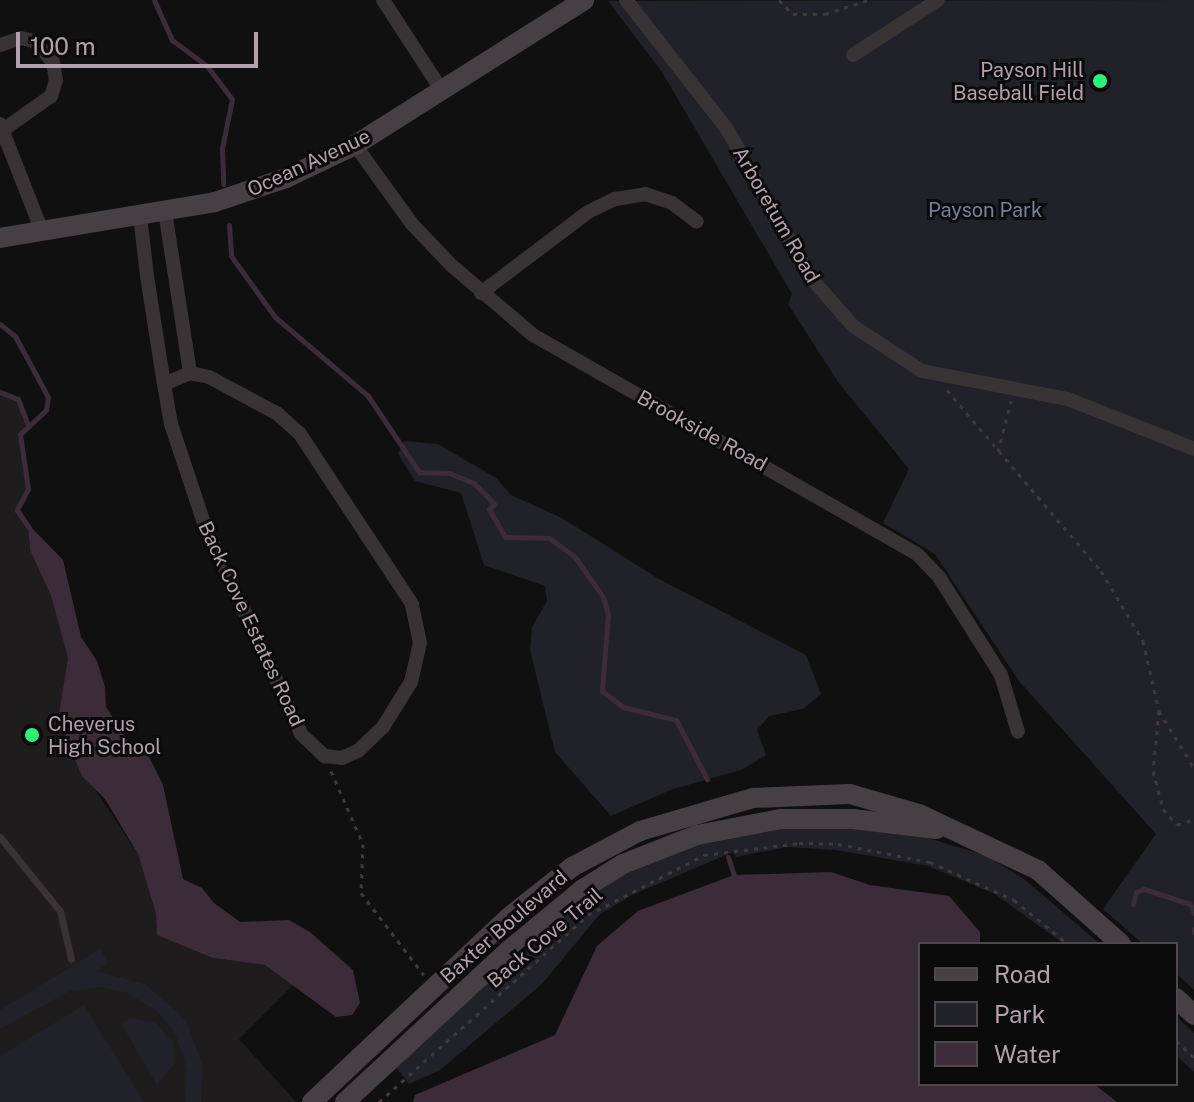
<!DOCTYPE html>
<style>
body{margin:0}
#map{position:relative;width:1194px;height:1102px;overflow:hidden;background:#111010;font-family:"Public Sans",sans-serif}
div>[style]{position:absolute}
.built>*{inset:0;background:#1e1c1d}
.green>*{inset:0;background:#202129}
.water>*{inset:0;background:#3c2c39}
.stream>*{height:5px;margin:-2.5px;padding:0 2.5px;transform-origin:2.5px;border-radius:2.5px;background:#3c2c39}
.path>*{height:3px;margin-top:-1.5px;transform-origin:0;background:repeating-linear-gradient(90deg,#3f393c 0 4px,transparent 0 10px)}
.lane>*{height:7px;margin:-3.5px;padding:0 3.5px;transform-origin:3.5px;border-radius:3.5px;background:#383335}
.street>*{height:14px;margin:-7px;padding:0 7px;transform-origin:7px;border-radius:7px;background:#383335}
.secondary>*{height:20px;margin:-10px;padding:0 10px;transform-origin:10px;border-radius:10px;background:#463f43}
.dots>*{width:22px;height:22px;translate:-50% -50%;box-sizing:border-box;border:4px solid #0c0b0b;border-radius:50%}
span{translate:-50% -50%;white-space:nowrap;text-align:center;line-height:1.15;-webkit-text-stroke:6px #0c0b0b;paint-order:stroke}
.poi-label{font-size:20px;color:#b2a1ab}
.right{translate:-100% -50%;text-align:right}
.left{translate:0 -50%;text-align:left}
.street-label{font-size:20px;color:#b2a1ab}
.park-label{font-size:20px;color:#777f9e}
.legend{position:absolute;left:918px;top:942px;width:260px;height:144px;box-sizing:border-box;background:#0c0b0b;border:2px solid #4e474b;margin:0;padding:10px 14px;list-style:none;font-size:24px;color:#b2a1ab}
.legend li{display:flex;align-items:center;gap:16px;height:40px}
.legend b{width:40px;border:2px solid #4e474b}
.scale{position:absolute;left:16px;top:32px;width:242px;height:36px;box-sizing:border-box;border:4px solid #b2a1ab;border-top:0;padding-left:10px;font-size:24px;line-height:28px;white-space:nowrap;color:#b2a1ab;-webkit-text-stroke:6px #0c0b0b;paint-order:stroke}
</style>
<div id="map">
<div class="built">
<div style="clip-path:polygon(0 392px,18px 399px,27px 423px,20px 434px,28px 489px,17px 510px,28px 524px,30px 550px,51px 596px,68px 658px,58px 719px,69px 751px,138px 854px,156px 914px,213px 958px,265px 965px,295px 983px,239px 1039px,296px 1102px,0 1102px)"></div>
</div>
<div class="green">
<div style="clip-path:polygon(1194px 0,1194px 990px,1176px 973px,1176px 944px,1143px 944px,1103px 909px,1156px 834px,1019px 681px,935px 554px,883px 523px,909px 469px,838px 382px,788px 304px,792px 294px,662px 72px,608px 1px)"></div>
<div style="clip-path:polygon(404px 441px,438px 444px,496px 478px,511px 495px,562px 518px,659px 579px,806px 655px,821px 694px,803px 709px,769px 716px,757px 730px,766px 755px,741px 770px,673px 789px,611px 816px,555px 752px,530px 650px,532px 627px,547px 601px,545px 586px,484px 565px,461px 493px,415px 481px,398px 454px)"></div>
<div style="clip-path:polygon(811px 818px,899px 829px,987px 856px,1024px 879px,1100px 944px,1064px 944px,995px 894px,928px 866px,836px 850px,787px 847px,736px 857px,733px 852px,632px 895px,599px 915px,542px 984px,440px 1070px,409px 1084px,392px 1062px,554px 915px,663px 849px)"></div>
<div style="clip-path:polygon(100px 949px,109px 963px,96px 971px,145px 984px,186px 1020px,203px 1066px,201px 1102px,185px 1102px,187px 1069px,175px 1033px,157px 1011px,127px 993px,100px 987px,70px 991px,0 1029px,0 1010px)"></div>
<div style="clip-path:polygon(84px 1005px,144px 1102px,0 1102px,0 1056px)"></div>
<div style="clip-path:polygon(1176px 1016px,1194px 1033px,1194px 1072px,1176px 1055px)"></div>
<div style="clip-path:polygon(132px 1018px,155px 1022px,173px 1042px,174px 1065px,157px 1085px,120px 1022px)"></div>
</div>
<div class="water">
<div style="clip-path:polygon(28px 524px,63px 560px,81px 637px,97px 661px,105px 687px,106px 707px,128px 741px,147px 753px,163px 785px,183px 879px,202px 888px,214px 903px,240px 922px,289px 920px,310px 932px,353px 970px,360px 1003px,352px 1015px,336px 1017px,265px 965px,213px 958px,157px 935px,156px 914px,138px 854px,105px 799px,82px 776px,58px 719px,68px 658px,51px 596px,30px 550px)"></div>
<div style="clip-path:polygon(831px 872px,870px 885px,949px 896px,980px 932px,980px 944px,920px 944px,920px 1084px,1094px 1084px,1117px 1102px,413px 1102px,415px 1095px,555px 1035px,597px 946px,638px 911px,734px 875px)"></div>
</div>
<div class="stream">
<div style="left:154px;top:0;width:44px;rotate:65.8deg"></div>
<div style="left:172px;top:40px;width:44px;rotate:36.6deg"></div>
<div style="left:207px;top:66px;width:41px;rotate:52.9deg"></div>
<div style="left:232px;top:99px;width:50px;rotate:101.5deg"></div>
<div style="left:222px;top:148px;width:36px;rotate:88deg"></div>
<div style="left:229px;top:225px;width:31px;rotate:86deg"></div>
<div style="left:231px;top:256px;width:75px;rotate:54.2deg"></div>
<div style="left:275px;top:317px;width:122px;rotate:40.3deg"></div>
<div style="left:368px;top:396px;width:92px;rotate:56.1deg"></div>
<div style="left:419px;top:472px;width:30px;rotate:2deg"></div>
<div style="left:449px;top:473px;width:27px;rotate:22deg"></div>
<div style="left:474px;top:483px;width:29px;rotate:46deg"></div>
<div style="left:494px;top:504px;width:7px;rotate:135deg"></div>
<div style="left:489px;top:509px;width:32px;rotate:60deg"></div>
<div style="left:505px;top:537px;width:44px;rotate:1.3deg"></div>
<div style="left:549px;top:538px;width:32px;rotate:36deg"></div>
<div style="left:575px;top:557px;width:49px;rotate:55deg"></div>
<div style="left:603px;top:597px;width:18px;rotate:74deg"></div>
<div style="left:608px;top:614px;width:77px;rotate:94.5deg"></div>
<div style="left:602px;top:691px;width:26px;rotate:37deg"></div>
<div style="left:623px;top:707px;width:55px;rotate:13.8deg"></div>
<div style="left:676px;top:720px;width:67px;rotate:62.3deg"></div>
<div style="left:0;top:324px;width:19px;rotate:39deg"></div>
<div style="left:15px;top:336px;width:69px;rotate:61.6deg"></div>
<div style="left:48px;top:397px;width:13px;rotate:99deg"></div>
<div style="left:46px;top:410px;width:35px;rotate:137deg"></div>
<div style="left:20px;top:434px;width:56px;rotate:81.7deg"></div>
<div style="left:28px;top:489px;width:24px;rotate:118deg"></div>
<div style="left:17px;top:510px;width:22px;rotate:56deg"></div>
<div style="left:0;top:392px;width:19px;rotate:21deg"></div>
<div style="left:18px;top:399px;width:26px;rotate:69deg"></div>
<div style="left:728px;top:857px;width:19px;rotate:72deg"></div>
<div style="left:1133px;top:904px;width:12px;rotate:-76deg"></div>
<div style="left:1136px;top:892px;width:9px;rotate:-21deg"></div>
<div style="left:1144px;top:889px;width:48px;rotate:18.1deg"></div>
<div style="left:1190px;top:904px;width:10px;rotate:66deg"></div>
<div style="left:1194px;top:929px;width:3px;rotate:90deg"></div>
</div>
<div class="path">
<div style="left:779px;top:0;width:20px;rotate:45deg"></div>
<div style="left:793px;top:14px;width:32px"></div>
<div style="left:825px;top:14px;width:45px;rotate:-18deg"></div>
<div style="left:947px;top:390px;width:238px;rotate:49.6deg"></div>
<div style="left:1101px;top:571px;width:82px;rotate:59deg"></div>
<div style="left:1143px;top:641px;width:72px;rotate:77.1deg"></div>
<div style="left:1159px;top:711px;width:67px;rotate:58.4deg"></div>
<div style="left:998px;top:452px;width:53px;rotate:-75.7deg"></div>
<div style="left:1159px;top:711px;width:60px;rotate:95.7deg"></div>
<div style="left:1153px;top:771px;width:39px;rotate:75deg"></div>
<div style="left:1163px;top:809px;width:21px;rotate:49deg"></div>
<div style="left:1177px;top:825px;width:18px;rotate:-19deg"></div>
<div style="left:331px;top:771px;width:80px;rotate:66.3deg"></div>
<div style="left:363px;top:844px;width:49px;rotate:92.3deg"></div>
<div style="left:361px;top:893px;width:103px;rotate:52.5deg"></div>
<div style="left:1176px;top:1041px;width:24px;rotate:42deg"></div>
<div style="left:379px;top:1102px;width:280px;rotate:-41.8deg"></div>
<div style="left:588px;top:915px;width:131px;rotate:-27.3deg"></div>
<div style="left:704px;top:855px;width:96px;rotate:-7.2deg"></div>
<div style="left:799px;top:843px;width:39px;rotate:1deg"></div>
<div style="left:838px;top:844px;width:94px;rotate:11.1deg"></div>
<div style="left:930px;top:862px;width:92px;rotate:24.3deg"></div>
<div style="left:1014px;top:900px;width:70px;rotate:39.2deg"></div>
</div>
<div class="lane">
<div style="left:0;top:837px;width:95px;rotate:51deg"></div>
<div style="left:60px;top:911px;width:49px;rotate:77.1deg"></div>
</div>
<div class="street">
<div style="left:383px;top:0;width:108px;rotate:57deg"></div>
<div style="left:626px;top:0;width:164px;rotate:51.9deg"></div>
<div style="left:727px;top:129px;width:171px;rotate:60.6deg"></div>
<div style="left:811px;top:278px;width:64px;rotate:48.8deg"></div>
<div style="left:853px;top:326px;width:82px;rotate:33.1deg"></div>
<div style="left:922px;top:371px;width:149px;rotate:10.9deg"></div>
<div style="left:1068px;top:399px;width:136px;rotate:21.6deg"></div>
<div style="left:0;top:45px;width:22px;rotate:-18deg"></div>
<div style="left:21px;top:38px;width:13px;rotate:13deg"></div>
<div style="left:34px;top:41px;width:28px;rotate:48deg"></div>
<div style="left:53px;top:62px;width:18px;rotate:81deg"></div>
<div style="left:56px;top:80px;width:17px;rotate:107deg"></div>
<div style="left:51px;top:96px;width:59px;rotate:144.7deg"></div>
<div style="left:853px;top:55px;width:101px;rotate:-32.9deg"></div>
<div style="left:0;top:124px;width:115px;rotate:68.6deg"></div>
<div style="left:355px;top:145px;width:97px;rotate:54.2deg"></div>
<div style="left:412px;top:224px;width:57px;rotate:46.4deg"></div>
<div style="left:451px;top:265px;width:108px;rotate:40.5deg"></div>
<div style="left:533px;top:335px;width:442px;rotate:29.7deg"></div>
<div style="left:917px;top:554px;width:32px;rotate:46deg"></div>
<div style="left:939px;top:577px;width:116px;rotate:57.7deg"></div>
<div style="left:1001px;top:675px;width:59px;rotate:73.4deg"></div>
<div style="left:165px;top:211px;width:164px;rotate:81.2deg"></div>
<div style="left:140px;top:216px;width:60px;rotate:83.3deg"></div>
<div style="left:147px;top:276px;width:109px;rotate:81.1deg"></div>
<div style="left:164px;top:384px;width:41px;rotate:80.1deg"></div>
<div style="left:171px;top:424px;width:108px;rotate:71.6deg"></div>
<div style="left:205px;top:526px;width:229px;rotate:65.2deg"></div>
<div style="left:301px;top:734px;width:33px;rotate:43deg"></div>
<div style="left:325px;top:756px;width:17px;rotate:7deg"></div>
<div style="left:342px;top:758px;width:17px;rotate:-24deg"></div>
<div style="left:358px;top:751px;width:35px;rotate:-44deg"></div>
<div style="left:383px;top:727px;width:53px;rotate:-58.1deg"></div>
<div style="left:411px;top:682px;width:40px;rotate:-77deg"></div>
<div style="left:420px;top:643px;width:40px;rotate:-102deg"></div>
<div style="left:412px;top:604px;width:204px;rotate:-123.4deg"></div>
<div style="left:300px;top:434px;width:30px;rotate:-138deg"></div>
<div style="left:278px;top:414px;width:78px;rotate:-151.8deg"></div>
<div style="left:209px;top:377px;width:19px;rotate:-168deg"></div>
<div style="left:190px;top:373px;width:28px;rotate:157deg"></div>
<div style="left:481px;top:293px;width:134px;rotate:-37.1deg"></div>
<div style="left:588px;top:212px;width:30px;rotate:-26deg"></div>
<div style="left:615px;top:199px;width:30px;rotate:-9deg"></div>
<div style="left:645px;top:194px;width:28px;rotate:18deg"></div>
<div style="left:672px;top:203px;width:31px;rotate:37deg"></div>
</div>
<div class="secondary">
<div style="left:0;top:238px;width:218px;rotate:-9.5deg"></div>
<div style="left:215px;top:202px;width:75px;rotate:-18.7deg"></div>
<div style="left:286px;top:178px;width:76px;rotate:-25.6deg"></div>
<div style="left:355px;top:145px;width:271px;rotate:-32.3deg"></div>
<div style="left:1176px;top:998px;width:25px;rotate:43deg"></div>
<div style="left:312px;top:1102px;width:270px;rotate:-43.2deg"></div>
<div style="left:509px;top:917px;width:80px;rotate:-38.4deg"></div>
<div style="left:572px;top:867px;width:77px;rotate:-27.9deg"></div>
<div style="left:640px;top:831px;width:118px;rotate:-16.3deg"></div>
<div style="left:753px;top:798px;width:97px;rotate:-2.4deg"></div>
<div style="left:850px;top:794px;width:72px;rotate:16.2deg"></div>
<div style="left:919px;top:814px;width:132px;rotate:25.2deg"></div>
<div style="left:1038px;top:870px;width:111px;rotate:41.7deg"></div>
<div style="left:345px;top:1102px;width:222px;rotate:-42.8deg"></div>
<div style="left:508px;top:951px;width:97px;rotate:-39.6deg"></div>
<div style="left:583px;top:889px;width:47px;rotate:-32deg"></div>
<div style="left:623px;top:864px;width:79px;rotate:-21.4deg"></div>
<div style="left:697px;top:835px;width:86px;rotate:-10.8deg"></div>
<div style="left:781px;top:819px;width:72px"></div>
<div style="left:853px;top:819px;width:84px;rotate:6.9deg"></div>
</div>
<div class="dots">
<div style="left:1100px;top:81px;background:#27f379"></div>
<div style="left:32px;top:735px;background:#27f379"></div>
</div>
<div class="poi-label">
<span class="right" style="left:1084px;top:82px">Payson Hill<br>Baseball Field</span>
<span class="left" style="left:48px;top:736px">Cheverus<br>High School</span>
</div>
<div class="street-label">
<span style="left:309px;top:163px;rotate:-25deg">Ocean Avenue</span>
<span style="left:776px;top:215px;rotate:60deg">Arboretum Road</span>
<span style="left:702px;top:431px;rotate:29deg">Brookside Road</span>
<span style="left:251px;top:624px;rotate:65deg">Back Cove Estates Road</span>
<span style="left:504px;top:927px;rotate:-41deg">Baxter Boulevard</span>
<span style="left:545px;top:938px;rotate:-40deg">Back Cove Trail</span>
</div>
<div class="park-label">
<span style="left:985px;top:210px">Payson Park</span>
</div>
<ul class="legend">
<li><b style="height:10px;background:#463f43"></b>Road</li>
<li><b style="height:22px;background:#202129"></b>Park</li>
<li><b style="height:22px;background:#3c2c39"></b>Water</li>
</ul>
<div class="scale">100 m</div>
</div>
